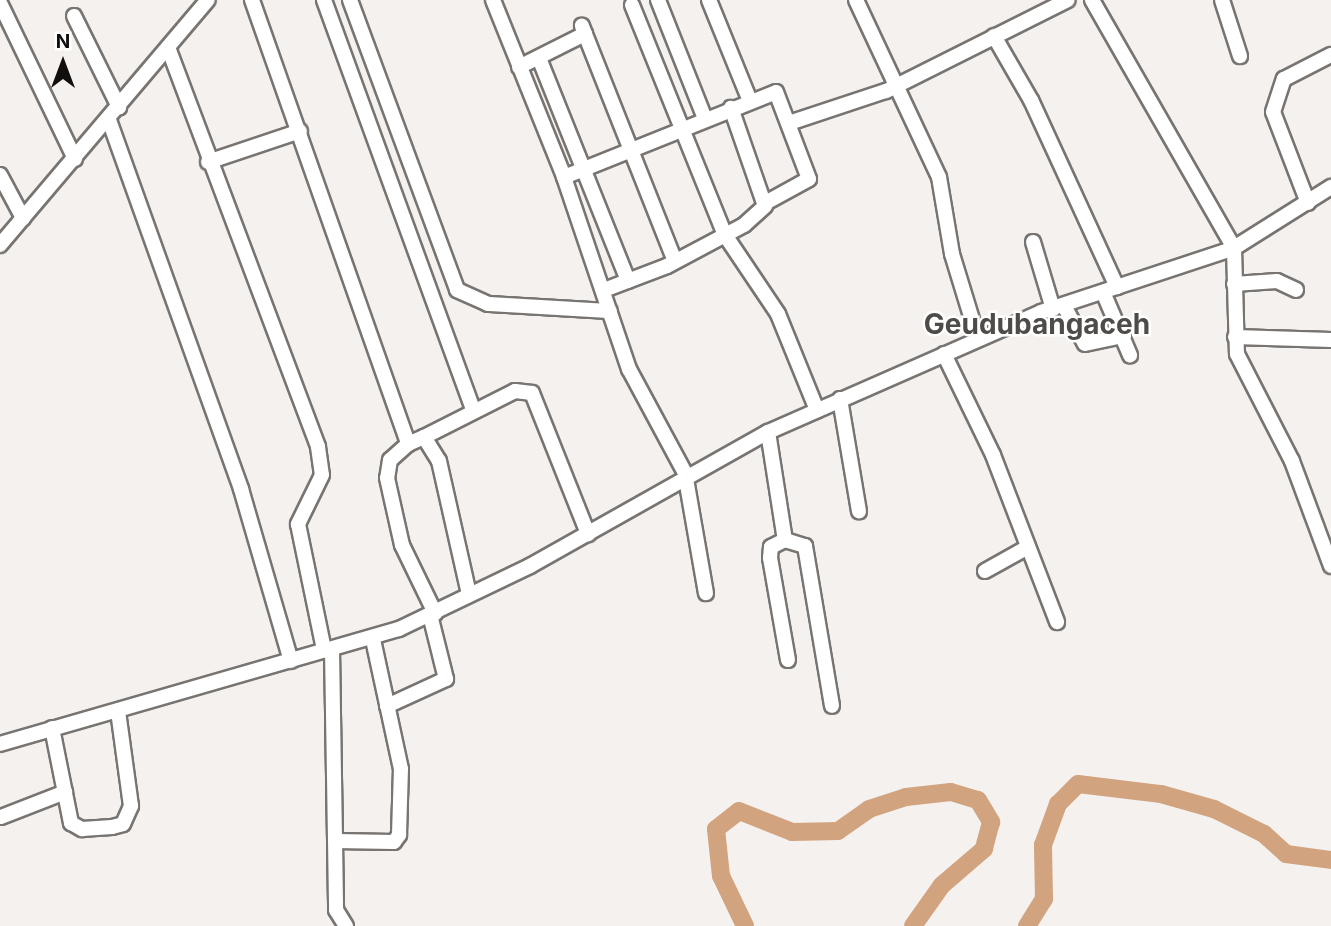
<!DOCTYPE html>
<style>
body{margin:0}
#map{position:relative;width:1331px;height:926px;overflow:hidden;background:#f5f1ee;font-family:Inter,sans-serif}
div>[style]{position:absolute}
.river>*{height:18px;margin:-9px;padding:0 9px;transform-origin:9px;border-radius:9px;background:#d2a37f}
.roads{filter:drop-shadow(2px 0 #777471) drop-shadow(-2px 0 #777471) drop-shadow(0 2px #777471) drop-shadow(0 -2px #777471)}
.minor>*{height:14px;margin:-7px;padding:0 7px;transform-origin:7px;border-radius:7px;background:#fff}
span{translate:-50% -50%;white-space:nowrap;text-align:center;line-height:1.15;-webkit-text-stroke:5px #fff;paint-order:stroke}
.quarter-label{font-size:28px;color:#4e4b48;font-weight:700}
.north{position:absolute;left:28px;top:28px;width:70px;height:70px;-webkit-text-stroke:5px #fff;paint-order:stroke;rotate:0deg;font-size:19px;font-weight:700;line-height:28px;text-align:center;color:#100f0e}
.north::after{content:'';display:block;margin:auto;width:24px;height:32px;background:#100f0e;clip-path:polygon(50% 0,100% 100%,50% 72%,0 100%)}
</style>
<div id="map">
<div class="river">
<div style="left:745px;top:926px;width:55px;rotate:-115.6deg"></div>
<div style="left:721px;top:876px;width:47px;rotate:-96.1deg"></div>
<div style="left:716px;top:829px;width:29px;rotate:-38deg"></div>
<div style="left:739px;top:811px;width:57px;rotate:21.6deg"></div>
<div style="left:792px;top:832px;width:46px;rotate:-1.2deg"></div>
<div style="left:838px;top:831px;width:38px;rotate:-35deg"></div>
<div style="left:869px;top:809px;width:39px;rotate:-18deg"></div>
<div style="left:906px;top:797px;width:45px;rotate:-6.3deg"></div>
<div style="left:951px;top:792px;width:28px;rotate:17deg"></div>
<div style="left:978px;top:800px;width:26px;rotate:59deg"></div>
<div style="left:991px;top:822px;width:28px;rotate:105deg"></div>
<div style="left:984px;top:849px;width:55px;rotate:139.4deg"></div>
<div style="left:942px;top:885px;width:50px;rotate:125.3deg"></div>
<div style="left:1027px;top:926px;width:32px;rotate:-58deg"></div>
<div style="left:1044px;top:899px;width:54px;rotate:-91.1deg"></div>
<div style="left:1043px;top:845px;width:44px;rotate:-69.9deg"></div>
<div style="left:1058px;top:804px;width:28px;rotate:-45deg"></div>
<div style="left:1078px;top:784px;width:84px;rotate:6.9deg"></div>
<div style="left:1161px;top:794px;width:55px;rotate:15.8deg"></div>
<div style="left:1214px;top:809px;width:56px;rotate:26.6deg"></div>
<div style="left:1264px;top:834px;width:30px;rotate:42deg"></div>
<div style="left:1286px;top:854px;width:45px;rotate:7.6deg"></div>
</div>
<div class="roads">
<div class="minor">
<div style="left:252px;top:0;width:471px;rotate:70.6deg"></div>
<div style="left:408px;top:444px;width:17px;rotate:-24deg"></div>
<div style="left:424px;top:437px;width:28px;rotate:58deg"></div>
<div style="left:439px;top:461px;width:136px;rotate:77.3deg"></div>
<div style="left:324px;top:0;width:436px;rotate:70deg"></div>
<div style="left:350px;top:0;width:309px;rotate:69.7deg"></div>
<div style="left:457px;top:290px;width:34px;rotate:24deg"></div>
<div style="left:488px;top:304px;width:122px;rotate:3.3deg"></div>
<div style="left:493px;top:0;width:191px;rotate:68.1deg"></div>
<div style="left:564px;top:177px;width:203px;rotate:71.3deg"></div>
<div style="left:629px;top:369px;width:118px;rotate:61.7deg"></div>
<div style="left:685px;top:473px;width:122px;rotate:80.1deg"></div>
<div style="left:658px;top:0;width:128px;rotate:68.4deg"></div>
<div style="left:709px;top:0;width:109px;rotate:67.9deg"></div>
<div style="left:856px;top:0;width:195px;rotate:64.9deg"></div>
<div style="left:939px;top:177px;width:78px;rotate:80.4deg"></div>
<div style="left:952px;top:254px;width:89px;rotate:73deg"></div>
<div style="left:1092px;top:0;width:286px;rotate:60.2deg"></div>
<div style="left:1234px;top:248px;width:106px;rotate:88.4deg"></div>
<div style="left:1237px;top:354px;width:120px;rotate:62.8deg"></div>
<div style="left:1292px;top:461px;width:112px;rotate:69.6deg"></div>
<div style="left:1222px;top:0;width:59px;rotate:72.2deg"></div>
<div style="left:0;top:3px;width:173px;rotate:64.3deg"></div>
<div style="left:632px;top:5px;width:248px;rotate:68deg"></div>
<div style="left:725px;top:235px;width:95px;rotate:56.1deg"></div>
<div style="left:778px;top:314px;width:104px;rotate:67.9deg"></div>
<div style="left:74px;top:16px;width:102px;rotate:63.7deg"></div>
<div style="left:585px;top:34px;width:244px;rotate:68.4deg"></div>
<div style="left:994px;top:36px;width:74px;rotate:60deg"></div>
<div style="left:1031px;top:100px;width:206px;rotate:65.3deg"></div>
<div style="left:169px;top:50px;width:424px;rotate:69.4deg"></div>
<div style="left:318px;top:447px;width:28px;rotate:82deg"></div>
<div style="left:322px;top:475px;width:55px;rotate:116.1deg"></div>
<div style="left:298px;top:524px;width:129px;rotate:78.3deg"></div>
<div style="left:539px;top:58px;width:240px;rotate:68.2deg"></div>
<div style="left:519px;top:67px;width:74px;rotate:-26.6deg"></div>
<div style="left:585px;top:34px;width:9px;rotate:-111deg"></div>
<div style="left:109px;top:120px;width:392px;rotate:70.3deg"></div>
<div style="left:241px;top:489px;width:179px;rotate:73.8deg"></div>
<div style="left:789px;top:123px;width:102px;rotate:-18.3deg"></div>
<div style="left:886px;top:91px;width:203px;rotate:-26.6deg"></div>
<div style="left:208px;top:162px;width:97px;rotate:-18.6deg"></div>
<div style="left:0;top:175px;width:49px;rotate:61.9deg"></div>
<div style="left:564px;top:177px;width:228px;rotate:-21.8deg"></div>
<div style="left:776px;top:92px;width:93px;rotate:69.2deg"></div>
<div style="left:809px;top:179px;width:48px;rotate:151.3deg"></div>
<div style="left:1308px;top:203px;width:97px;rotate:-111deg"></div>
<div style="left:1273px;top:112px;width:35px;rotate:-72deg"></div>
<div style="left:1284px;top:79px;width:53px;rotate:-27.1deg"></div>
<div style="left:1033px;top:242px;width:70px;rotate:73.4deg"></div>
<div style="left:0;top:245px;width:321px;rotate:-49.7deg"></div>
<div style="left:1234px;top:284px;width:43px;rotate:-4deg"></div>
<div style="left:1277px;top:281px;width:21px;rotate:25deg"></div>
<div style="left:604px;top:290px;width:67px;rotate:-20.9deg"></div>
<div style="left:667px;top:266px;width:87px;rotate:-28deg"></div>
<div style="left:744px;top:225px;width:28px;rotate:-42deg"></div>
<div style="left:765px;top:206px;width:104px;rotate:-109.1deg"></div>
<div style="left:1103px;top:292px;width:69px;rotate:66.8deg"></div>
<div style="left:1064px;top:306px;width:43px;rotate:61.1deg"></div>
<div style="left:1085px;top:344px;width:40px;rotate:-12deg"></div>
<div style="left:1235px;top:337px;width:96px;rotate:1.8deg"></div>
<div style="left:944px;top:354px;width:112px;rotate:64.1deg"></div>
<div style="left:993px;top:455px;width:179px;rotate:69deg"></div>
<div style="left:840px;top:399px;width:114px;rotate:80.4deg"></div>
<div style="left:768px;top:432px;width:109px;rotate:81.1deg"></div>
<div style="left:424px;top:437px;width:102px;rotate:-26.8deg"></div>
<div style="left:515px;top:391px;width:17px;rotate:7deg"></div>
<div style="left:532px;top:393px;width:152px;rotate:68.3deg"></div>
<div style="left:408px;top:444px;width:24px;rotate:138deg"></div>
<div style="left:390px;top:460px;width:18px;rotate:99deg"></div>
<div style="left:387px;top:478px;width:69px;rotate:77.4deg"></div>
<div style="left:402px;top:545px;width:76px;rotate:64.1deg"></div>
<div style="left:985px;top:571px;width:49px;rotate:-29.2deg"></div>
<div style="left:332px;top:649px;width:261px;rotate:89.1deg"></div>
<div style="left:336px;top:910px;width:19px;rotate:58deg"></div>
<div style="left:788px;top:660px;width:104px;rotate:-100deg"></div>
<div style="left:770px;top:558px;width:11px;rotate:-85deg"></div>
<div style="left:771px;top:547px;width:16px;rotate:-27deg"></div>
<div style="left:785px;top:540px;width:21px;rotate:17deg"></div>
<div style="left:805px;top:546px;width:162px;rotate:80.4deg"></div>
<div style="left:387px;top:706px;width:65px;rotate:-24.6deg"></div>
<div style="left:446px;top:679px;width:66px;rotate:-104deg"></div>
<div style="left:52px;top:728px;width:97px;rotate:78.7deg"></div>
<div style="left:71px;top:823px;width:13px;rotate:29deg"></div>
<div style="left:82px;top:829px;width:30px;rotate:-4deg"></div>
<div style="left:112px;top:827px;width:11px;rotate:-15deg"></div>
<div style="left:123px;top:824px;width:20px;rotate:-66deg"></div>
<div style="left:131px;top:806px;width:96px;rotate:-97.8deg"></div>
<div style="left:0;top:744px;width:415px;rotate:-16.1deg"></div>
<div style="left:399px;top:629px;width:145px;rotate:-25.7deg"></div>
<div style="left:530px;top:566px;width:273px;rotate:-29.4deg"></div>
<div style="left:768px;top:432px;width:298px;rotate:-23.7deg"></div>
<div style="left:1041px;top:312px;width:203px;rotate:-18.3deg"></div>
<div style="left:1234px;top:248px;width:115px;rotate:-32.2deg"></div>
<div style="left:1px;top:817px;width:69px;rotate:-21.3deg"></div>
<div style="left:335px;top:841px;width:59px;rotate:1deg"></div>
<div style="left:394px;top:842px;width:9px;rotate:-54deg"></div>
<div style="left:399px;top:835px;width:66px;rotate:-88.3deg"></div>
<div style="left:401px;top:769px;width:133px;rotate:-102.2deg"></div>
</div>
</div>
<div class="quarter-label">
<span style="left:1037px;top:324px">Geudubangaceh</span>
</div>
<div class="north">N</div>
</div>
